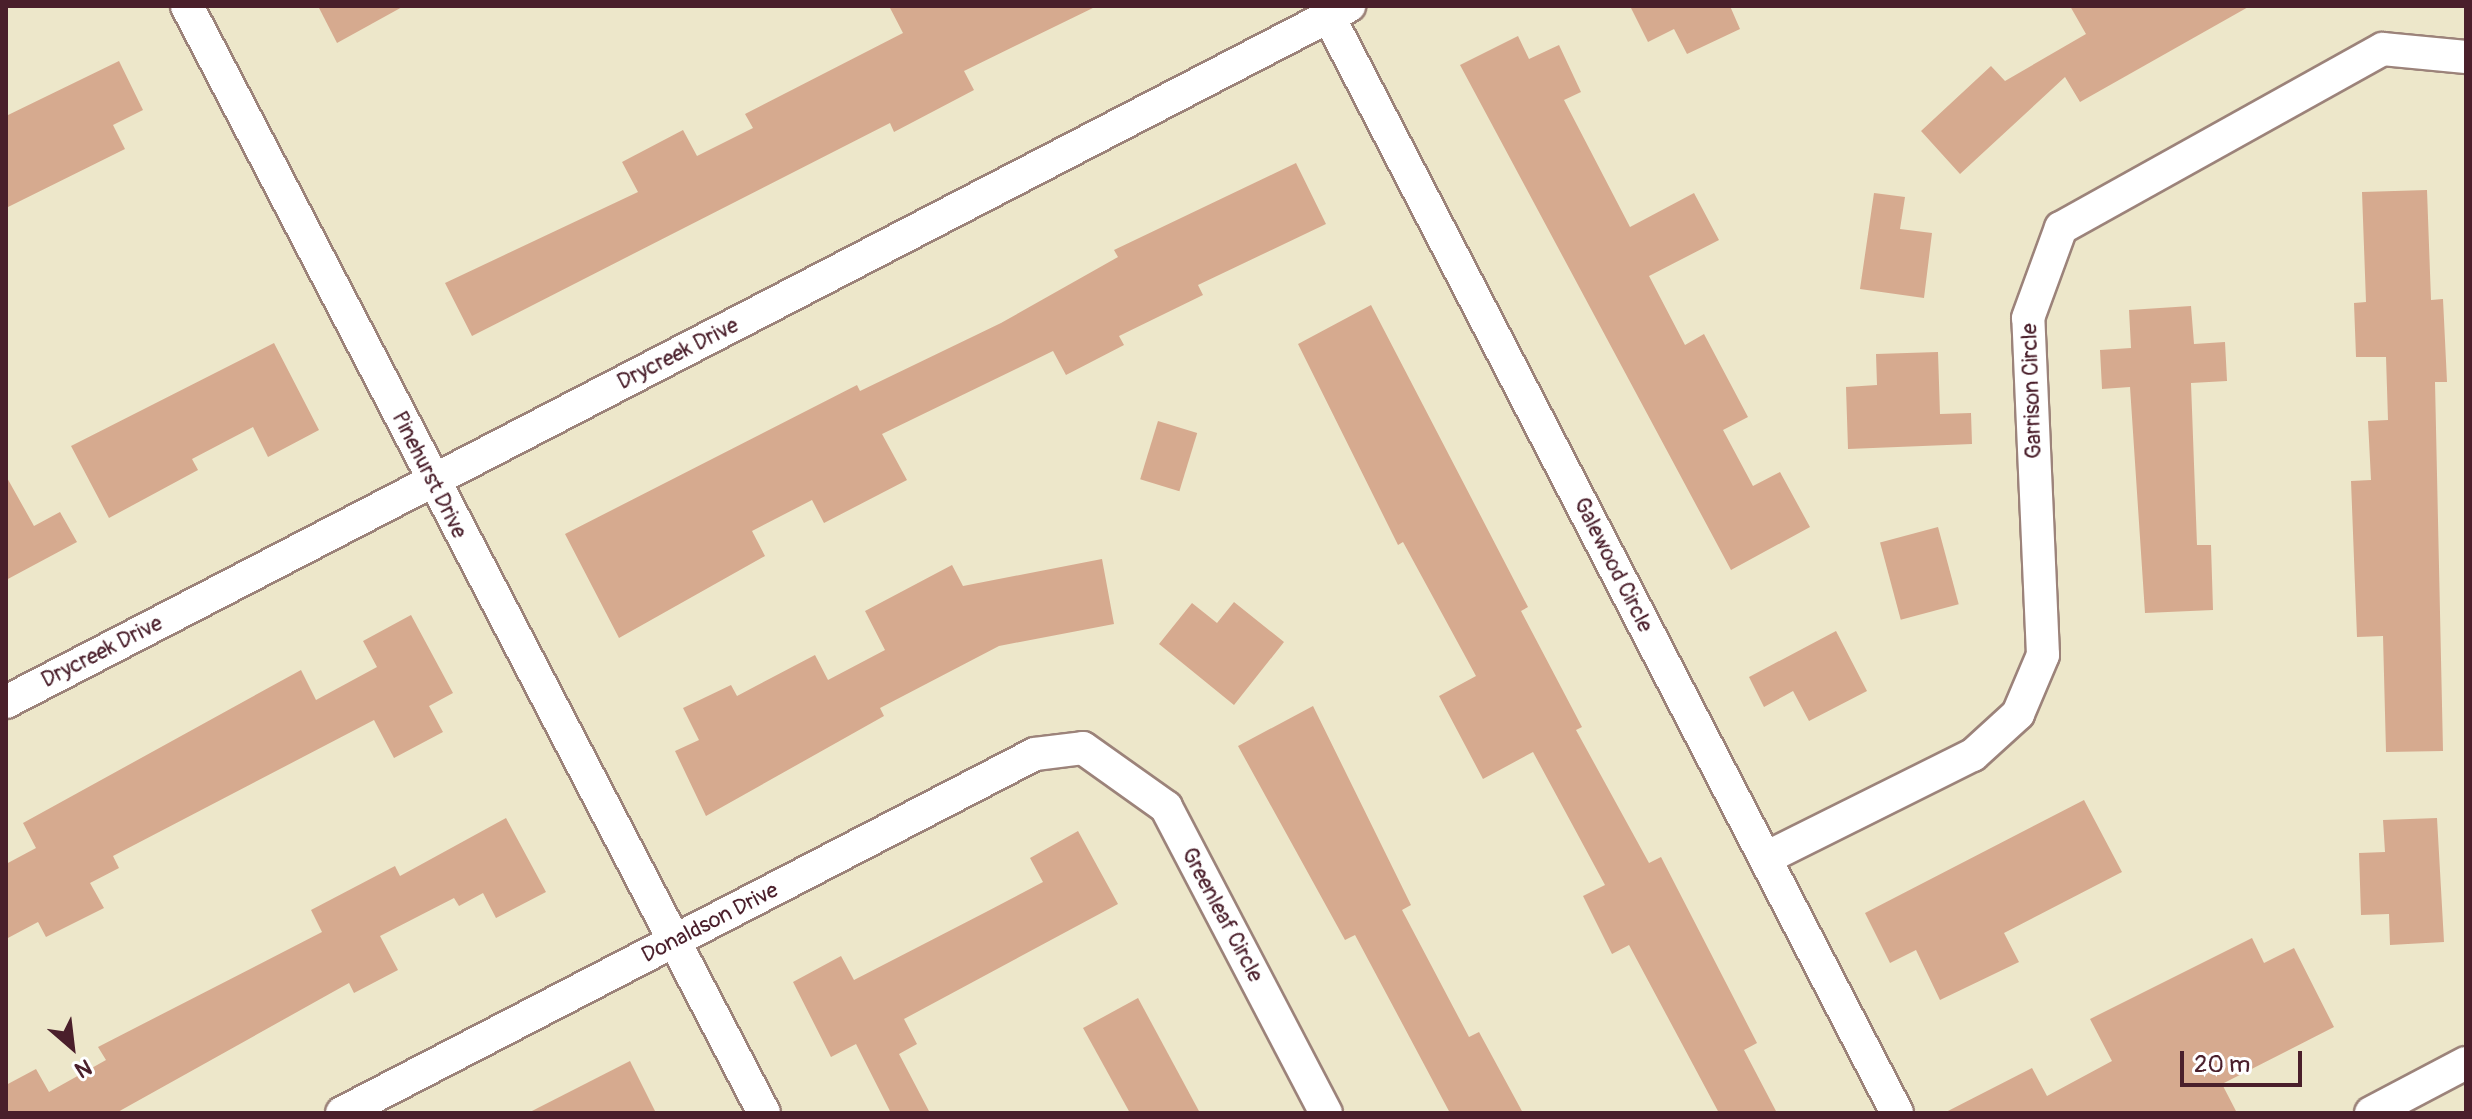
<!DOCTYPE html>
<style>
body{margin:0}
#map{position:relative;width:2472px;height:1119px;overflow:hidden;background:#ede7ca;font-family:Pangolin,sans-serif}
div>[style]{position:absolute}
.building>*{inset:0;background:#d6aa8f;transform-origin:0 0}
.roads{filter:drop-shadow(2px 0 #9c837a) drop-shadow(-2px 0 #9c837a) drop-shadow(0 2px #9c837a) drop-shadow(0 -2px #9c837a)}
.minor>*{height:32px;margin:-16px;padding:0 16px;transform-origin:16px;border-radius:16px;background:#fff}
span{translate:-50% -50%;white-space:nowrap;text-align:center;line-height:1.15;-webkit-text-stroke:6px #fff;paint-order:stroke}
.street-label{font-size:22px;color:#4a1f2b}
.frame{position:absolute;inset:0;border:8px solid #4a1f2b;pointer-events:none}
.north{position:absolute;left:32px;top:1007px;width:80px;height:80px;-webkit-text-stroke:6px #fff;paint-order:stroke;rotate:152deg;font-size:22px;font-weight:700;line-height:32px;text-align:center;color:#4a1f2b}
.north::after{content:'';display:block;margin:auto;width:28px;height:36px;background:#4a1f2b;clip-path:polygon(50% 0,100% 100%,50% 72%,0 100%)}
.scale{position:absolute;left:2180px;top:1051px;width:122px;height:36px;box-sizing:border-box;border:4px solid #4a1f2b;border-top:0;padding-left:10px;font-size:24px;line-height:28px;white-space:nowrap;color:#4a1f2b;-webkit-text-stroke:6px #fff;paint-order:stroke}
</style>
<div id="map">
<div class="building">
<div style="clip-path:polygon(318px 6px,404px 6px,337px 43px)"></div>
<div style="clip-path:polygon(889px 6px,1097px 6px,964px 71px,974px 90px,894px 132px,890px 123px,472px 336px,445px 283px,638px 192px,622px 162px,683px 130px,697px 156px,753px 128px,745px 114px,903px 33px)"></div>
<div style="clip-path:polygon(1630px 6px,1730px 6px,1740px 29px,1687px 54px,1674px 29px,1648px 42px)"></div>
<div style="clip-path:polygon(2070px 6px,2250px 6px,2080px 102px,2065px 77px,1960px 174px,1921px 131px,1991px 66px,2005px 81px,2086px 34px)"></div>
<div style="clip-path:polygon(1518px 36px,1529px 59px,1559px 45px,1581px 92px,1564px 100px,1630px 227px,1694px 193px,1719px 240px,1649px 276px,1685px 345px,1704px 334px,1748px 417px,1723px 430px,1753px 486px,1780px 472px,1810px 527px,1731px 570px,1460px 65px)"></div>
<div style="clip-path:polygon(119px 61px,143px 110px,113px 125px,125px 149px,6px 208px,6px 116px)"></div>
<div style="clip-path:polygon(1296px 163px,1326px 224px,1198px 285px,1203px 295px,1119px 336px,1124px 345px,1066px 375px,1053px 351px,882px 434px,907px 480px,824px 523px,812px 500px,752px 531px,765px 556px,619px 638px,565px 534px,857px 385px,860px 391px,1001px 323px,1118px 257px,1114px 250px)"></div>
<div style="clip-path:polygon(2427px 190px,2431px 300px,2443px 299px,2447px 382px,2435px 382px,2443px 751px,2386px 752px,2383px 636px,2357px 637px,2351px 481px,2371px 480px,2368px 421px,2388px 420px,2386px 357px,2356px 357px,2354px 303px,2366px 302px,2362px 192px)"></div>
<div style="clip-path:polygon(1874px 193px,1905px 197px,1900px 229px,1932px 233px,1924px 298px,1860px 289px)"></div>
<div style="clip-path:polygon(1371px 305px,1528px 607px,1521px 611px,1582px 727px,1576px 730px,1649px 863px,1661px 857px,1757px 1043px,1744px 1050px,1777px 1113px,1719px 1113px,1629px 945px,1612px 954px,1583px 896px,1605px 885px,1533px 752px,1483px 779px,1439px 696px,1476px 676px,1403px 542px,1398px 545px,1298px 344px)"></div>
<div style="clip-path:polygon(2191px 306px,2194px 344px,2225px 342px,2227px 381px,2191px 383px,2197px 545px,2211px 545px,2213px 610px,2145px 613px,2130px 387px,2102px 389px,2100px 350px,2131px 348px,2129px 310px)"></div>
<div style="clip-path:polygon(274px 343px,319px 430px,268px 457px,253px 427px,192px 459px,198px 470px,109px 518px,71px 446px)"></div>
<div style="clip-path:polygon(1938px 352px,1940px 414px,1971px 413px,1972px 444px,1848px 449px,1846px 387px,1877px 385px,1876px 354px)"></div>
<div style="left:1158px;top:421px;width:41px;height:61px;rotate:17deg"></div>
<div style="clip-path:polygon(6px 476px,34px 526px,60px 512px,77px 542px,6px 580px)"></div>
<div style="left:1938px;top:527px;width:80px;height:60px;rotate:75deg"></div>
<div style="clip-path:polygon(1102px 559px,1114px 624px,999px 646px,880px 708px,884px 716px,706px 816px,675px 751px,699px 740px,683px 708px,731px 685px,737px 696px,815px 655px,828px 680px,885px 650px,865px 611px,952px 565px,963px 586px)"></div>
<div style="clip-path:polygon(1234px 602px,1284px 642px,1234px 705px,1159px 644px,1192px 603px,1217px 623px)"></div>
<div style="clip-path:polygon(411px 615px,453px 693px,429px 706px,443px 732px,394px 758px,374px 720px,113px 856px,119px 868px,90px 883px,104px 908px,46px 937px,38px 922px,6px 939px,6px 864px,36px 848px,23px 823px,301px 670px,316px 700px,377px 667px,363px 641px)"></div>
<div style="clip-path:polygon(1836px 631px,1867px 691px,1809px 721px,1793px 691px,1764px 707px,1749px 677px)"></div>
<div style="clip-path:polygon(1313px 706px,1411px 905px,1402px 910px,1469px 1037px,1479px 1032px,1523px 1113px,1450px 1113px,1355px 935px,1345px 940px,1238px 746px)"></div>
<div style="clip-path:polygon(2084px 800px,2122px 872px,2004px 933px,2019px 962px,1940px 1000px,1916px 950px,1890px 963px,1865px 913px)"></div>
<div style="clip-path:polygon(506px 818px,546px 892px,496px 918px,483px 893px,459px 906px,454px 898px,380px 936px,398px 970px,354px 993px,349px 983px,116px 1113px,6px 1113px,6px 1085px,36px 1069px,49px 1092px,106px 1060px,98px 1047px,322px 932px,311px 910px,395px 866px,400px 876px)"></div>
<div style="clip-path:polygon(2437px 818px,2444px 942px,2390px 945px,2389px 914px,2361px 915px,2359px 853px,2385px 852px,2383px 820px)"></div>
<div style="clip-path:polygon(1078px 831px,1118px 904px,904px 1019px,917px 1044px,899px 1054px,930px 1113px,891px 1113px,856px 1044px,831px 1057px,793px 982px,841px 956px,854px 980px,986px 912px,1043px 882px,1030px 858px)"></div>
<div style="clip-path:polygon(2252px 938px,2264px 963px,2294px 948px,2334px 1027px,2222px 1084px,2237px 1113px,1944px 1113px,2032px 1068px,2047px 1096px,2112px 1061px,2090px 1019px)"></div>
<div style="clip-path:polygon(1138px 998px,1200px 1113px,1130px 1113px,1083px 1028px)"></div>
<div style="clip-path:polygon(630px 1061px,656px 1113px,528px 1113px)"></div>
</div>
<div class="roads">
<div class="minor">
<div style="left:187px;top:6px;width:1248px;rotate:62.47deg"></div>
<div style="left:1329px;top:17px;width:1234px;rotate:62.6deg"></div>
<div style="left:6px;top:702px;width:1513px;rotate:-27.4deg"></div>
<div style="left:1766px;top:858px;width:231px;rotate:-26.5deg"></div>
<div style="left:1973px;top:755px;width:61px;rotate:-42.3deg"></div>
<div style="left:2018px;top:714px;width:64px;rotate:-67deg"></div>
<div style="left:2043px;top:655px;width:337px;rotate:-92.5deg"></div>
<div style="left:2028px;top:318px;width:96px;rotate:-69.9deg"></div>
<div style="left:2061px;top:228px;width:368px;rotate:-29.1deg"></div>
<div style="left:2383px;top:49px;width:83px;rotate:5.5deg"></div>
<div style="left:342px;top:1113px;width:780px;rotate:-27.39deg"></div>
<div style="left:1035px;top:754px;width:48px;rotate:-7.1deg"></div>
<div style="left:1083px;top:748px;width:102px;rotate:35.4deg"></div>
<div style="left:1166px;top:807px;width:345px;rotate:62.4deg"></div>
<div style="left:2371px;top:1113px;width:107px;rotate:-27.8deg"></div>
</div>
</div>
<div class="street-label">
<span style="left:678px;top:354px;rotate:-27deg">Drycreek Drive</span>
<span style="left:2032px;top:391px;rotate:-92deg">Garrison Circle</span>
<span style="left:429px;top:475px;rotate:63deg">Pinehurst Drive</span>
<span style="left:1613px;top:565px;rotate:63deg">Galewood Circle</span>
<span style="left:102px;top:652px;rotate:-27deg">Drycreek Drive</span>
<span style="left:1222px;top:915px;rotate:62deg">Greenleaf Circle</span>
<span style="left:710px;top:923px;rotate:-27deg">Donaldson Drive</span>
</div>
<div class="frame"></div>
<div class="north">N</div>
<div class="scale">20 m</div>
</div>
